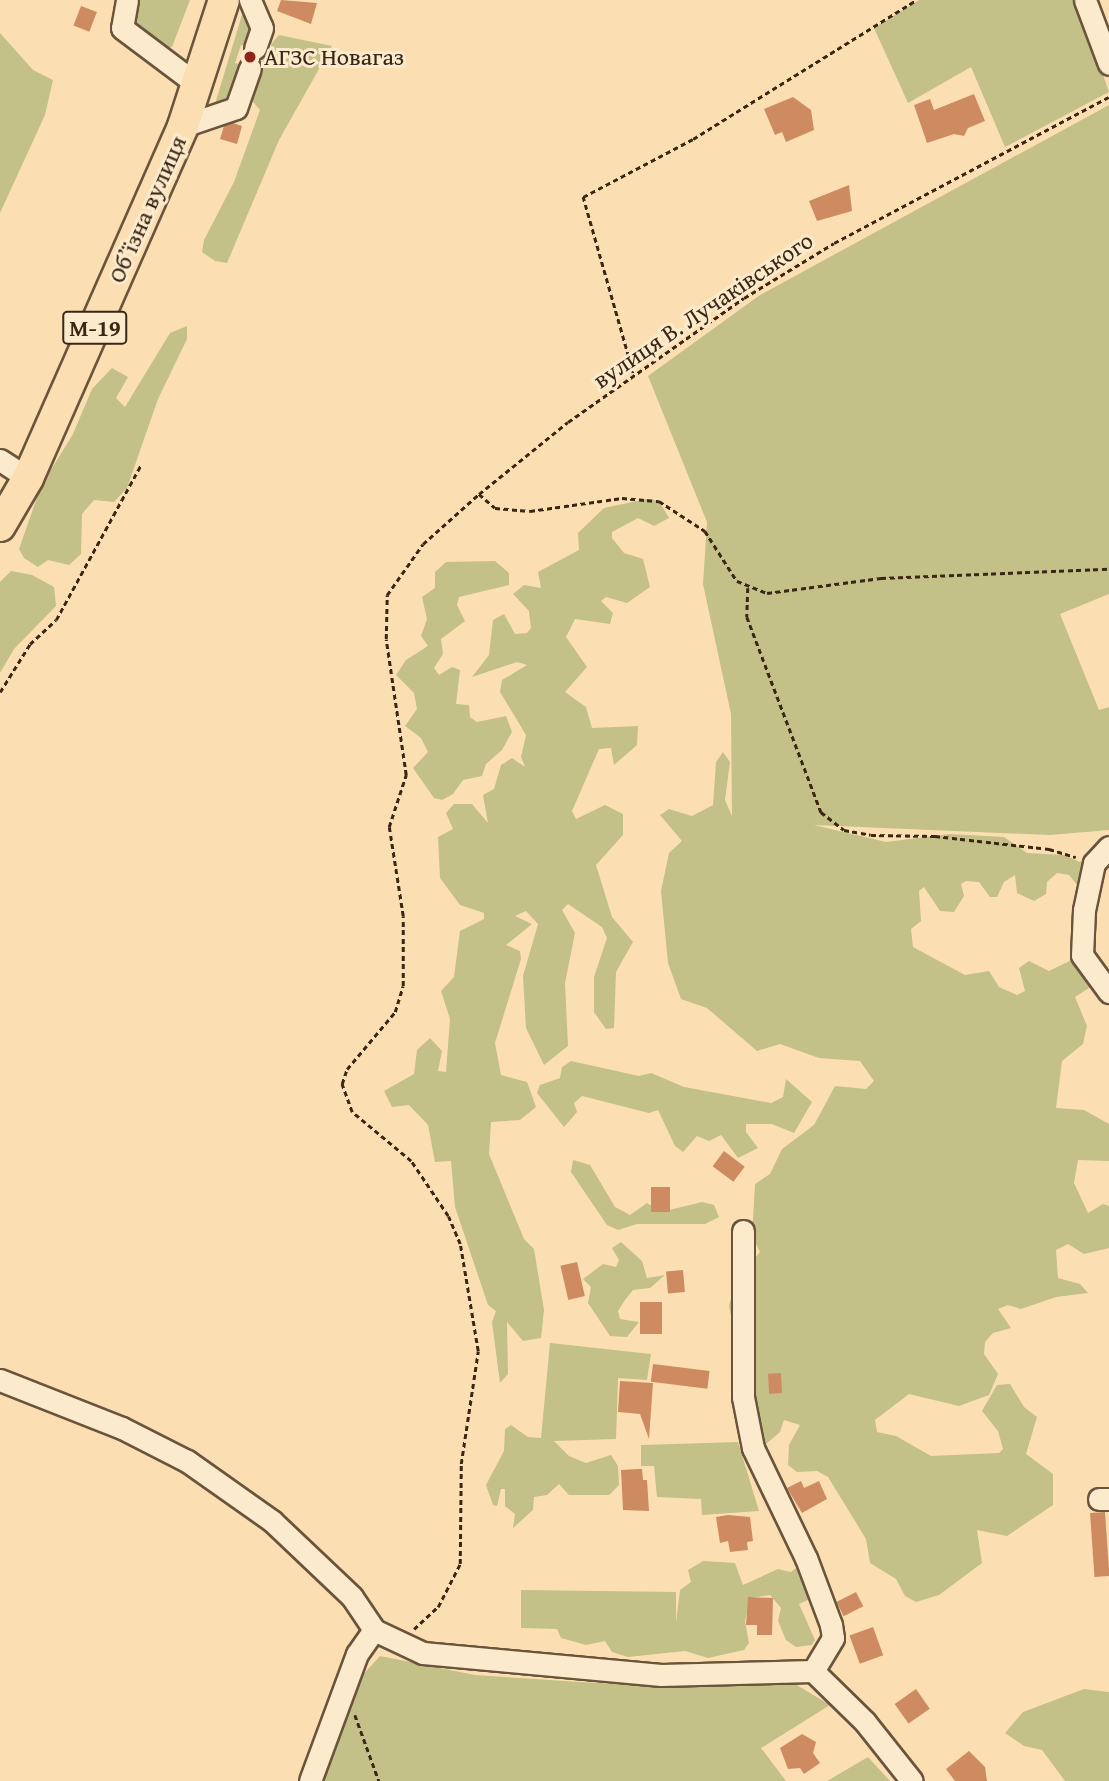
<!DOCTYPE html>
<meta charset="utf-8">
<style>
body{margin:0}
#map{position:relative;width:1109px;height:1781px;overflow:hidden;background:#fbdfb2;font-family:"Gentium Book Plus",serif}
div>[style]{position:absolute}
.green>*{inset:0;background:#c3c088}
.building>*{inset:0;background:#ce8b61;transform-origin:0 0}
.path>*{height:2.5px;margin-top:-1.25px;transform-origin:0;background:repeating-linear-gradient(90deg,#3a2614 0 5px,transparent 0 8.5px)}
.roads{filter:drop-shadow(2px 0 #6a543c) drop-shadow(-2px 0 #6a543c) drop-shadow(0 2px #6a543c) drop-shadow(0 -2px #6a543c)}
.minor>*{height:21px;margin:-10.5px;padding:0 10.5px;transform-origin:10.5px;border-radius:10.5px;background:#fceacd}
.highway>*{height:30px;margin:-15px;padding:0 15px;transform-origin:15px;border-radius:15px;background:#fbdfb2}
.dots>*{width:19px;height:19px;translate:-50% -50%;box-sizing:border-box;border:4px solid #fceacd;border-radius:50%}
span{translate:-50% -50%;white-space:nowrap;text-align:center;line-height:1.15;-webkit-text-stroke:6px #fceacd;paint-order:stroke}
.shield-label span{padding:2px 5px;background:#fceacd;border:2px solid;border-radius:5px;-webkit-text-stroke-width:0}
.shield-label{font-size:23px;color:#3a2614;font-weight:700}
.poi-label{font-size:24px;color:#3a2614}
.left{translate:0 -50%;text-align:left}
.street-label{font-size:24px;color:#3a2614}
</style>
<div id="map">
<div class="green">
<div style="clip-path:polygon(139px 0,190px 0,172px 47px,166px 48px,135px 27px)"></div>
<div style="clip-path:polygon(919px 0,1077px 0,1109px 92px,1005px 147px,971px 67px,908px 103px,874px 28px)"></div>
<div style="clip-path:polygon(245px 5px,253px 15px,248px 46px,241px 45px,235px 63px,242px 65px,230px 99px,215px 104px)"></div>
<div style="clip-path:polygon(0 33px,33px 70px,53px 80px,45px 115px,0 213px)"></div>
<div style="clip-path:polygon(279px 35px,332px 46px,279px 140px,227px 263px,215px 261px,202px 252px,204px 240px,234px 182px,260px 110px,249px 97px,268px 48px)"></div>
<div style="clip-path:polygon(1109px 105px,1109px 594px,1060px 614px,1099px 710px,1109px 707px,1109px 830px,1050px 835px,814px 825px,886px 842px,950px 834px,1004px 837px,1027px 853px,1064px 855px,1080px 862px,1098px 847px,1089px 885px,1077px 885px,1069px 875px,1057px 873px,1047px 882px,1046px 894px,1034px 901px,1017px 893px,1015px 875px,1004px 882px,997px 897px,990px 897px,979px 882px,966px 881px,961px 884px,964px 896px,954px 912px,940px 911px,924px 887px,919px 891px,921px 921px,911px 929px,913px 947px,965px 975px,989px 971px,999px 987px,1017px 995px,1025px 991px,1019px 968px,1029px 961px,1049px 971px,1076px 958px,1092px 986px,1075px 997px,1087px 1026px,1083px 1044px,1062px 1061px,1056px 1108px,1084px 1110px,1109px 1124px,1109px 1161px,1078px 1160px,1074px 1183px,1088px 1213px,1103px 1204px,1109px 1206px,1109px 1248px,1084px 1254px,1068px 1244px,1056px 1250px,1058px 1278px,1080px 1284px,1088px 1293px,1056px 1297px,1021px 1309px,1008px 1305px,998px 1309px,1011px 1328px,993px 1333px,985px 1342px,984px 1354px,998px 1374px,989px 1395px,959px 1406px,909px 1394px,875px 1420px,877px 1432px,896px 1436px,931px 1456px,999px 1453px,1003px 1449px,998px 1431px,982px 1411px,997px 1385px,1010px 1384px,1024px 1407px,1037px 1417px,1026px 1454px,1053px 1474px,1053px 1505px,1007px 1536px,977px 1530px,982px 1563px,939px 1595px,916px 1602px,905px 1596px,896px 1579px,870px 1563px,866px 1539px,828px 1477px,817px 1471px,797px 1472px,788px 1465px,789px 1445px,800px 1425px,784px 1420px,780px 1432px,759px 1450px,729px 1306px,735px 1283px,760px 1252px,752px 1236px,755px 1184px,770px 1174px,782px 1149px,814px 1125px,835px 1086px,866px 1089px,874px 1081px,860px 1061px,819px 1058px,780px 1044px,757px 1051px,707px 1008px,681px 999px,668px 963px,661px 891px,669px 853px,682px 841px,660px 815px,669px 809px,692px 816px,713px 805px,716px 762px,723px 752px,730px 762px,725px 800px,732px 816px,731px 714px,703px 584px,707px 522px,648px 376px,760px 295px)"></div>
<div style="clip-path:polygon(187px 326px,187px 339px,158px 399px,127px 488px,114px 502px,94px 500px,82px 514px,81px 554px,69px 565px,48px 560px,38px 567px,24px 558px,19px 549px,41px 486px,73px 434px,92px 389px,112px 368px,128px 377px,116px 398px,125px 407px,170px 333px)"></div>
<div style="clip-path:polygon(647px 499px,659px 501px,669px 518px,654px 526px,638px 518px,612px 532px,612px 538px,624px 553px,643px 559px,650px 587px,627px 603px,606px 597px,601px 601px,613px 613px,610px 624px,575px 619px,566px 637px,587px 667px,565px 692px,586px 707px,592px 728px,638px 726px,637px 745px,614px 765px,611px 748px,599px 749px,572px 811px,576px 819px,605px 805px,623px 814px,623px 835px,596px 865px,612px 917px,633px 942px,616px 972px,614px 1028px,606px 1029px,594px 1012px,594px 977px,607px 938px,602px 927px,568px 904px,562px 910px,575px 933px,565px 983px,568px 1046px,544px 1065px,526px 1028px,523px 976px,538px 924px,526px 911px,515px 916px,532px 924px,506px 945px,520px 951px,521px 959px,495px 1043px,501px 1075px,527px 1082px,536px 1107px,520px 1120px,491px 1122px,489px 1154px,524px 1239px,534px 1249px,544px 1310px,541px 1338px,523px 1341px,507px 1322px,508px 1374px,500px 1383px,492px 1322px,496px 1311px,488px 1305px,455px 1207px,451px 1161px,435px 1162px,428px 1125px,409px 1105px,392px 1107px,384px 1091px,414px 1074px,417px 1050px,430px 1038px,442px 1051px,438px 1071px,446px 1072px,450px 1019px,441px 991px,454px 977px,460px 931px,484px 919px,484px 913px,460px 905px,440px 878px,438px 837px,453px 829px,446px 813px,454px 804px,472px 804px,488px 823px,483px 795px,494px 789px,501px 765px,512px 758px,525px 767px,521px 757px,526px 735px,500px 692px,502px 680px,527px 665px,517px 662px,472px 677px,489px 655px,493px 620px,504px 614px,515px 634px,527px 633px,531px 628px,529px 611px,513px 594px,524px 585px,541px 588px,538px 572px,579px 550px,578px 533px,604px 508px)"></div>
<div style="clip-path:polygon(495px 561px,509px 573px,509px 585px,459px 597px,457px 605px,465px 621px,441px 639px,443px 654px,434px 668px,439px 675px,452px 667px,460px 670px,456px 704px,469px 705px,470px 717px,477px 722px,506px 716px,512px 732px,502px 750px,486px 764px,482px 776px,463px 780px,453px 794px,442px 800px,434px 798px,413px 768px,428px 752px,421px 738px,405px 726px,417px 709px,414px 693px,396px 675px,406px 660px,428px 646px,421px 636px,427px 619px,422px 597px,435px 588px,435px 572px,446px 562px)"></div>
<div style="clip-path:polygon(11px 571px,32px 575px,54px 587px,56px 606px,14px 649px,0 673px,0 582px)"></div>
<div style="clip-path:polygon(571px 1061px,639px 1076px,651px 1073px,684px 1087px,771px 1103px,783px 1097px,786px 1079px,812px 1102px,794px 1133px,772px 1124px,746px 1124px,746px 1132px,758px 1148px,738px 1158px,721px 1135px,709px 1141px,697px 1136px,683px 1152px,675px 1146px,658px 1110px,649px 1113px,582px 1096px,574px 1103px,577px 1112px,564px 1127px,537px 1093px,540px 1085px,560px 1078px,562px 1067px)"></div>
<div style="clip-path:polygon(573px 1160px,590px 1165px,615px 1207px,630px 1215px,647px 1203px,661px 1212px,702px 1202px,714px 1205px,719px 1217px,705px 1224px,637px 1224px,618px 1230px,607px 1225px,571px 1172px)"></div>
<div style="clip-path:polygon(621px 1242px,642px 1261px,647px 1278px,665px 1275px,650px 1288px,633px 1290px,625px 1300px,618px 1311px,620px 1319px,639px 1322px,627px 1337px,610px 1336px,588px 1303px,591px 1287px,583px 1279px,603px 1264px,616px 1267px,619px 1260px,612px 1248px)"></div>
<div style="clip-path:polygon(550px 1343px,651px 1354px,647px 1380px,618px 1378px,616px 1439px,554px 1441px,569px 1456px,586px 1463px,611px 1455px,618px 1466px,619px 1485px,609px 1495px,569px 1495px,559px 1484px,547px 1495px,534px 1497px,533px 1510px,513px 1528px,515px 1514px,505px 1506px,505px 1489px,501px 1489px,497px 1506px,493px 1505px,486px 1485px,504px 1451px,505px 1429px,511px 1425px,528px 1437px,541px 1438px)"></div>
<div style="clip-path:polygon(738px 1442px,759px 1511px,702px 1515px,701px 1499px,657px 1497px,654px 1466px,641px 1466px,641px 1445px)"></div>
<div style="clip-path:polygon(703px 1561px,735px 1563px,743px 1585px,778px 1569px,791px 1572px,801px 1564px,814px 1597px,799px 1604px,815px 1640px,812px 1645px,796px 1647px,786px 1640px,778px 1621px,781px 1608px,770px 1595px,750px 1598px,745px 1621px,749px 1643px,744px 1650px,708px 1658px,685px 1651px,628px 1657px,612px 1652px,605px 1641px,586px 1645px,561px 1638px,557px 1629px,521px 1628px,521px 1590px,676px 1592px,676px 1623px,680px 1590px,691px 1582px,688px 1570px)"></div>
<div style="clip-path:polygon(380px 1656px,475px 1675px,580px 1682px,672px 1687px,757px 1680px,795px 1684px,830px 1705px,761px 1748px,786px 1781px,322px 1781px,359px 1679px)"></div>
<div style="clip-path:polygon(1084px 1689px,1109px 1692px,1109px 1781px,1065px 1781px,1042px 1750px,1024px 1746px,1005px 1733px,1023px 1712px)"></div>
<div style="clip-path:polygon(868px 1757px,890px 1781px,827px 1781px)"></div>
</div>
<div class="building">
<div style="clip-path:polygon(281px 0,317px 3px,311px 24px,277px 11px)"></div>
<div style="left:81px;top:6px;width:17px;height:21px;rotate:21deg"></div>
<div style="clip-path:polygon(974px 94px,985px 121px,968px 128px,964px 136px,954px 134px,927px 143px,914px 105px,930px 99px,934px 110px)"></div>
<div style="clip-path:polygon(793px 97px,811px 110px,814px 130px,786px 142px,782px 132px,775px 135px,764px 109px)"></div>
<div style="clip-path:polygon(233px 123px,242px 126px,237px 144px,220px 139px,224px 126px)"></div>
<div style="clip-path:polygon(849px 185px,852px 211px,817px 221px,809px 201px)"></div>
<div style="left:724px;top:1151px;width:26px;height:19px;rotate:37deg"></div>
<div style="left:651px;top:1187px;width:19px;height:25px"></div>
<div style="left:577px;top:1262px;width:35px;height:17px;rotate:77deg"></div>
<div style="left:683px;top:1270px;width:22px;height:17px;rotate:85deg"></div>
<div style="left:640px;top:1302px;width:22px;height:32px"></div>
<div style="left:653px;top:1364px;width:57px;height:18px;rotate:7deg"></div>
<div style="left:781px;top:1373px;width:20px;height:13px;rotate:87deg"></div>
<div style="clip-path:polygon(620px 1381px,653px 1383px,649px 1439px,640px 1414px,618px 1412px)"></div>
<div style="clip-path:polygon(638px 1469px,642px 1469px,643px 1480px,647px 1480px,649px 1511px,623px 1510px,621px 1470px)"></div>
<div style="clip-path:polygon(801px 1481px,804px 1488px,819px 1481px,827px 1499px,802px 1513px,787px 1488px)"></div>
<div style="left:1105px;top:1512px;width:64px;height:15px;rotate:86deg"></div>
<div style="clip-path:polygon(728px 1515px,750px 1517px,753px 1541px,747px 1542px,748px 1550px,730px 1552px,728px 1541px,720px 1543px,716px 1517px)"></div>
<div style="left:856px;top:1592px;width:16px;height:22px;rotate:63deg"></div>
<div style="clip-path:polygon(748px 1597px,773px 1598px,772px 1635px,757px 1635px,757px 1625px,746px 1625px)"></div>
<div style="left:873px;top:1627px;width:30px;height:25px;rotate:70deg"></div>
<div style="left:916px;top:1689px;width:24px;height:26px;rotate:55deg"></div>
<div style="clip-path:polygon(802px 1734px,816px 1742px,813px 1753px,820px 1763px,804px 1774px,800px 1768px,788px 1769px,780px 1748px)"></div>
<div style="clip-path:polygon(969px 1751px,985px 1767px,987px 1781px,955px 1781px,946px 1769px)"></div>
</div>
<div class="path">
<div style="left:633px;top:373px;width:183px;rotate:-105.9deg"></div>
<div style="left:583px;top:197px;width:124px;rotate:-27.8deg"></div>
<div style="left:693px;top:139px;width:263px;rotate:-31.9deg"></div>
<div style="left:479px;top:494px;width:21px;rotate:41deg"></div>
<div style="left:495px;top:508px;width:35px;rotate:5deg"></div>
<div style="left:530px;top:511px;width:93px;rotate:-8deg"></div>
<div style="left:622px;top:498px;width:37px;rotate:5deg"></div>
<div style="left:659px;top:501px;width:55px;rotate:33.1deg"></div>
<div style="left:705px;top:531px;width:59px;rotate:57.4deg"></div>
<div style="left:737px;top:581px;width:32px;rotate:22deg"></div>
<div style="left:767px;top:593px;width:115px;rotate:-7.5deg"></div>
<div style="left:881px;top:578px;width:228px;rotate:-2.3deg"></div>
<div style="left:748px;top:588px;width:29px;rotate:92deg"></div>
<div style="left:747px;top:617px;width:209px;rotate:69.2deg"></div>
<div style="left:821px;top:812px;width:29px;rotate:38deg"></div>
<div style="left:844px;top:830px;width:27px;rotate:10deg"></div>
<div style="left:871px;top:835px;width:64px;rotate:0.9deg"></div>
<div style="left:935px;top:836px;width:115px;rotate:6.5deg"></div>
<div style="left:1049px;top:849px;width:28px;rotate:17deg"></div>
<div style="left:0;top:692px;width:57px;rotate:-58deg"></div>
<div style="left:30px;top:644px;width:35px;rotate:-43deg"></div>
<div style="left:56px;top:620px;width:177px;rotate:-61.3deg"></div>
<div style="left:414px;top:1629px;width:33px;rotate:-43deg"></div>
<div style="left:438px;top:1607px;width:48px;rotate:-62.9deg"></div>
<div style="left:460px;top:1564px;width:100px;rotate:-89.4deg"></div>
<div style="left:461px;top:1464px;width:114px;rotate:-81.4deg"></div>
<div style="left:478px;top:1351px;width:109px;rotate:-99.5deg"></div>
<div style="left:460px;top:1244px;width:30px;rotate:-113deg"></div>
<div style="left:448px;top:1216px;width:66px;rotate:-123.9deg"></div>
<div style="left:411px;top:1161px;width:77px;rotate:-140.3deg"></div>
<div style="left:352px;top:1112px;width:30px;rotate:-110deg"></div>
<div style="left:342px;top:1084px;width:16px;rotate:-72deg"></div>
<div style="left:347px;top:1069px;width:75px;rotate:-49.9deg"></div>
<div style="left:395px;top:1012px;width:27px;rotate:-73deg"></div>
<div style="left:403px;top:986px;width:70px;rotate:-90deg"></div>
<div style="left:403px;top:916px;width:90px;rotate:-98.9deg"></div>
<div style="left:389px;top:827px;width:55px;rotate:-71.9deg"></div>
<div style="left:406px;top:775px;width:137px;rotate:-98.4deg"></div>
<div style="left:386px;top:639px;width:44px;rotate:-88.7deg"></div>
<div style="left:387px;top:595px;width:62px;rotate:-54.8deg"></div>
<div style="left:423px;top:544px;width:75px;rotate:-41.8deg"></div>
<div style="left:479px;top:494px;width:114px;rotate:-39deg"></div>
<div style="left:568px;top:422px;width:215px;rotate:-35.2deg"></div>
<div style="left:744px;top:298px;width:105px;rotate:-31.4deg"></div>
<div style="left:834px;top:243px;width:311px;rotate:-28deg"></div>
<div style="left:355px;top:1715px;width:70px;rotate:70deg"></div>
</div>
<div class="roads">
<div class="minor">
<div style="left:127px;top:0;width:28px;rotate:100deg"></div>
<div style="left:122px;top:28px;width:95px;rotate:36.9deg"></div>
<div style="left:250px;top:0;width:30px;rotate:67deg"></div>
<div style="left:262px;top:28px;width:21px;rotate:109deg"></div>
<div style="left:1085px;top:0;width:68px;rotate:69.4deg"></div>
<div style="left:183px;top:126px;width:56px;rotate:-18.8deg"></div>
<div style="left:236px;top:108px;width:42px;rotate:-70.7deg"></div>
<div style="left:0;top:460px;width:33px;rotate:33deg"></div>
<div style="left:1109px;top:847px;width:22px;rotate:133deg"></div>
<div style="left:1094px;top:863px;width:48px;rotate:102deg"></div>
<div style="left:1084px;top:910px;width:45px;rotate:92.5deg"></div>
<div style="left:1082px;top:955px;width:46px;rotate:53.9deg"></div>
<div style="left:743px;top:1231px;width:166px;rotate:90deg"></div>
<div style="left:743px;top:1397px;width:52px;rotate:78.9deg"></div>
<div style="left:753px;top:1448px;width:122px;rotate:64.3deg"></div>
<div style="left:806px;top:1558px;width:72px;rotate:69.5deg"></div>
<div style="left:831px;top:1625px;width:13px;rotate:81deg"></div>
<div style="left:833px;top:1638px;width:39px;rotate:121deg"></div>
<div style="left:0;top:1380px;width:131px;rotate:21.5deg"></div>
<div style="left:122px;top:1428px;width:73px;rotate:26.9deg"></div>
<div style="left:187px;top:1461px;width:104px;rotate:35.2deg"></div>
<div style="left:272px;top:1521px;width:110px;rotate:43.5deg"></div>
<div style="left:352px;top:1597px;width:40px;rotate:56deg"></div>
<div style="left:374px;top:1630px;width:54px;rotate:25.1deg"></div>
<div style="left:423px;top:1653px;width:239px;rotate:5.3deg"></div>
<div style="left:661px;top:1675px;width:152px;rotate:-1.5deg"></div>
<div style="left:813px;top:1671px;width:73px;rotate:44.4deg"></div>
<div style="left:865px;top:1722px;width:75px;rotate:51.5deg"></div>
<div style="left:1099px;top:1499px;width:10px"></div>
<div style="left:310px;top:1781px;width:135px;rotate:-69.7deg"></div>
<div style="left:357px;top:1654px;width:29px;rotate:-55deg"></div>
</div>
<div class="highway">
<div style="left:0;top:526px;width:56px;rotate:-59.7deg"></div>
<div style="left:28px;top:478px;width:385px;rotate:-66.2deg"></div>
<div style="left:183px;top:126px;width:133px;rotate:-72deg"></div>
</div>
</div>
<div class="dots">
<div style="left:250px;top:57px;background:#8f2418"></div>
</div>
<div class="shield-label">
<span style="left:95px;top:328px">М-19</span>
</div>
<div class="poi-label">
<span class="left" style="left:264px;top:57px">АГЗС Новагаз</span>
</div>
<div class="street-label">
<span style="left:147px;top:209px;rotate:-66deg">Обʼїзна вулиця</span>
<span style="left:703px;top:310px;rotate:-34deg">вулиця В. Лучаківського</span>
</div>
</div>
